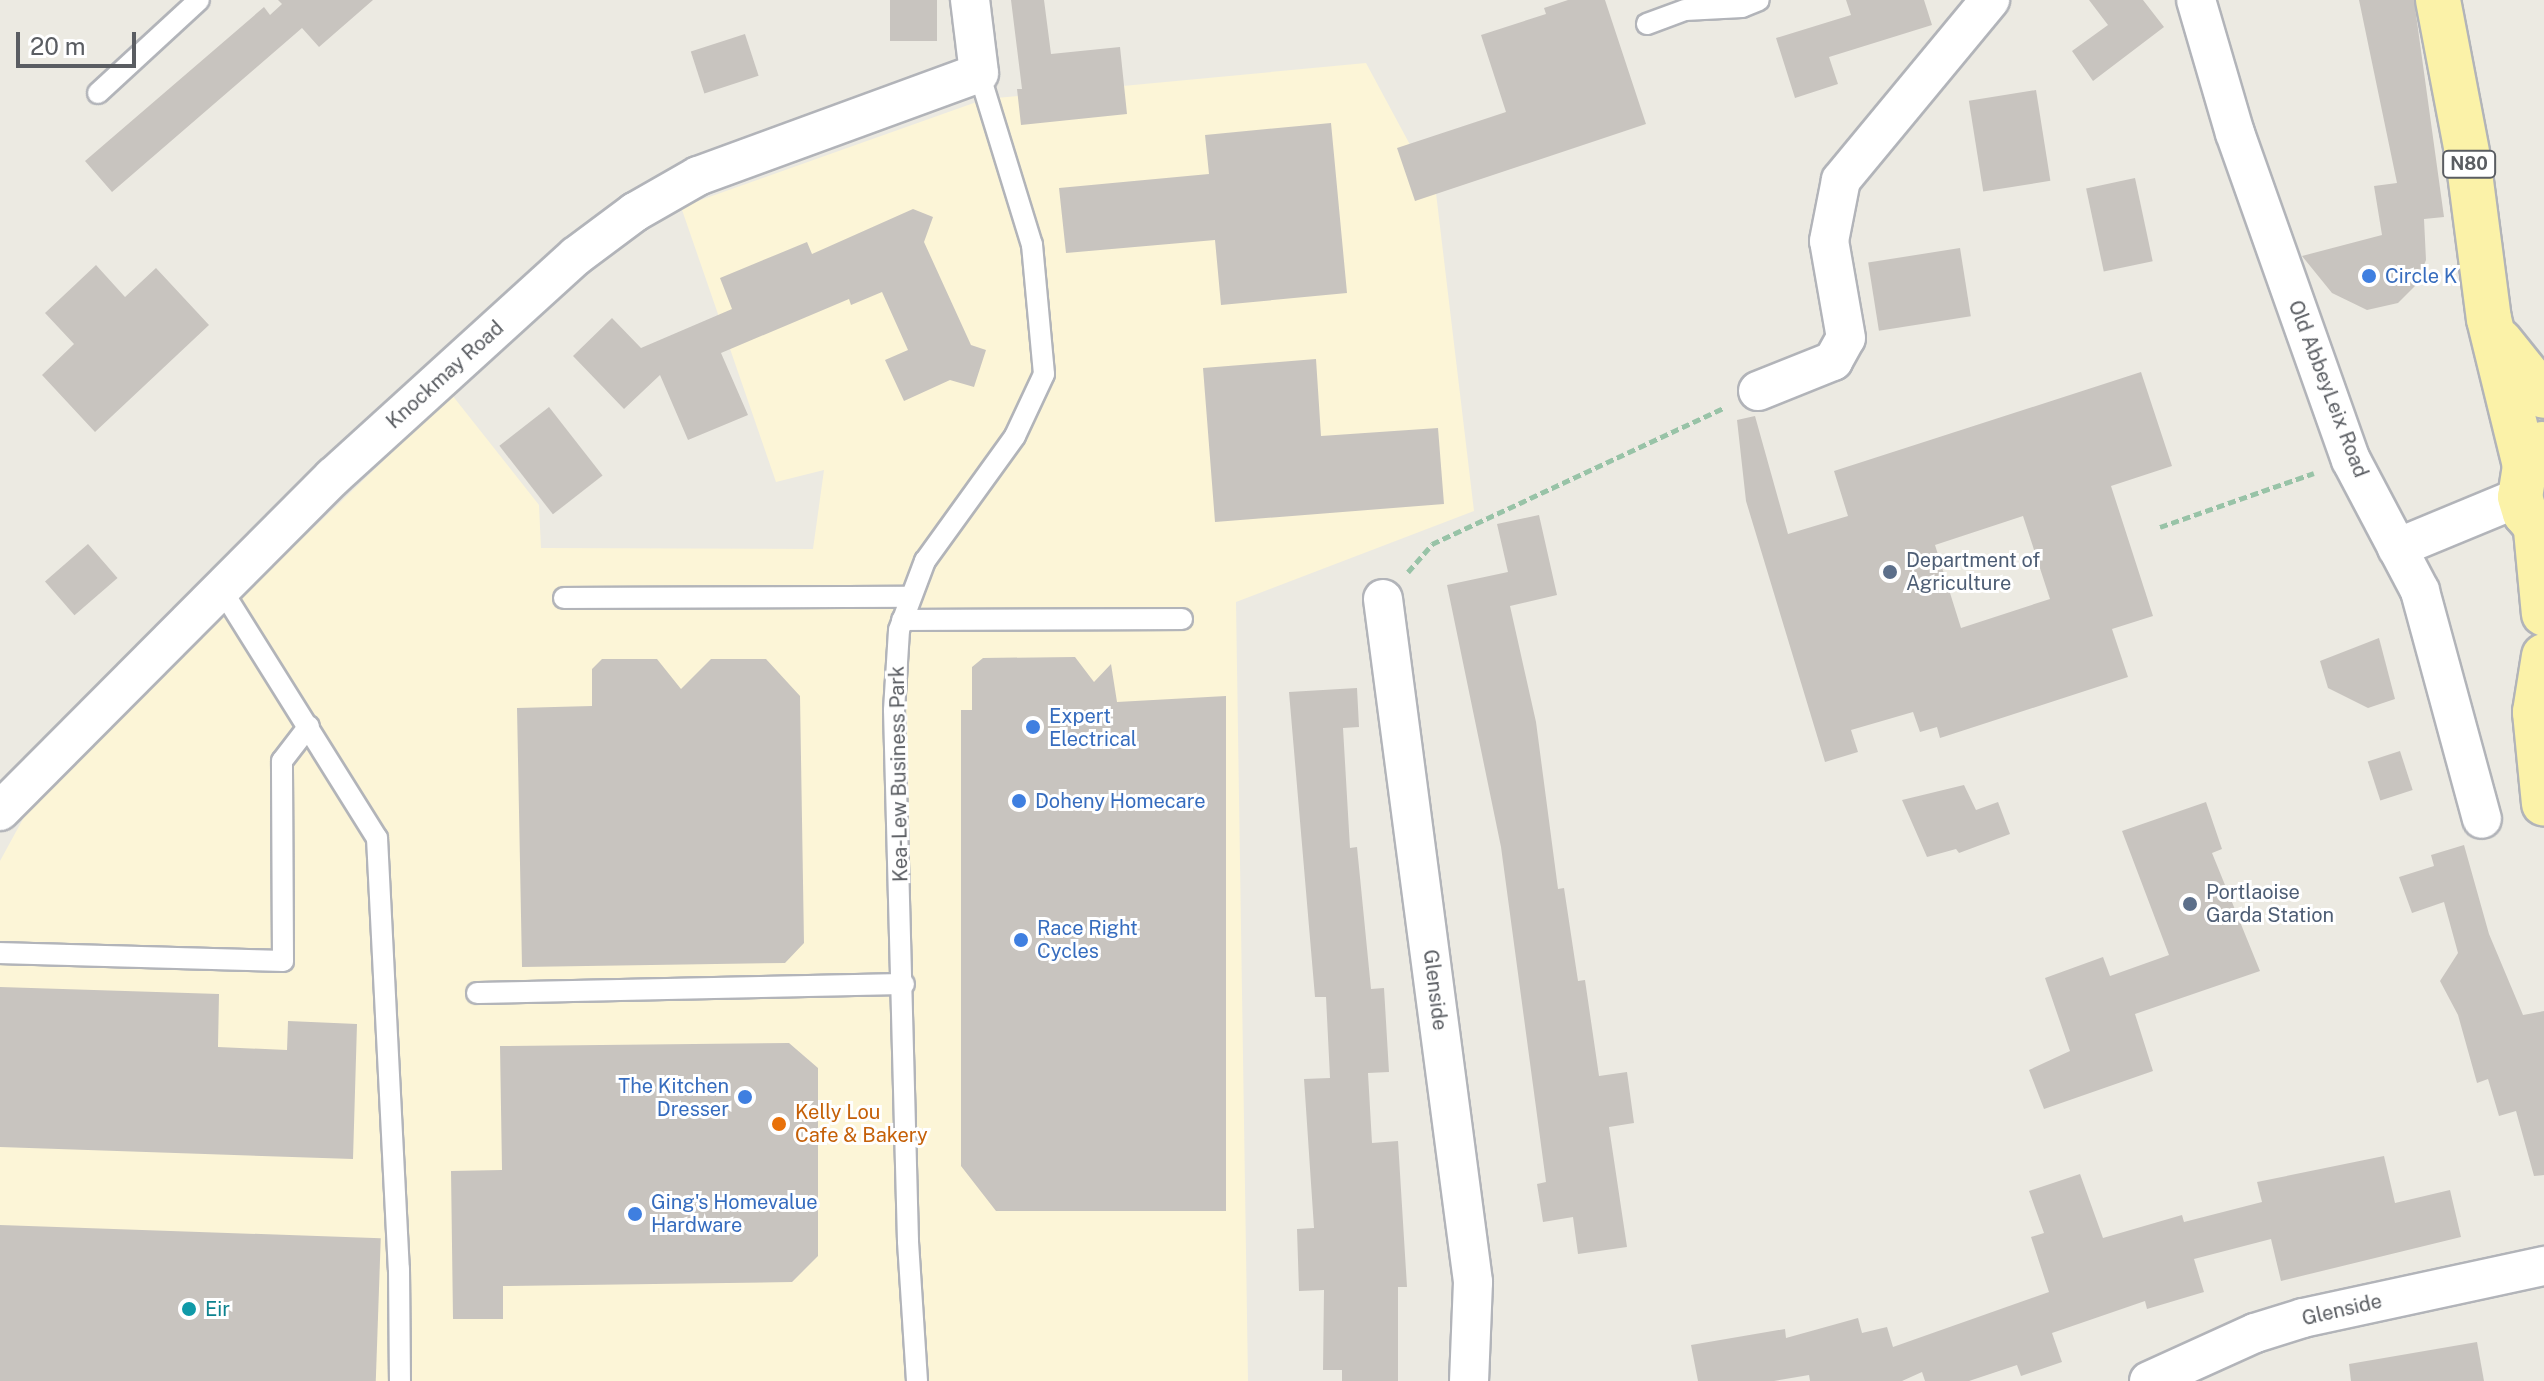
<!DOCTYPE html>
<style>
body{margin:0}
#map{position:relative;width:2544px;height:1381px;overflow:hidden;background:#eceae2;font-family:"Public Sans",sans-serif}
div>[style]{position:absolute}
.commercial>*{inset:0;background:#fcf5d7}
.building>*{inset:0;background:#c8c4bf;transform-origin:0 0}
.path>*{height:5px;margin-top:-2.5px;transform-origin:0;background:repeating-linear-gradient(90deg,#98c3a7 0 8px,transparent 0 12px)}
.roads{filter:drop-shadow(2px 0 #b2b4b9) drop-shadow(-2px 0 #b2b4b9) drop-shadow(0 2px #b2b4b9) drop-shadow(0 -2px #b2b4b9)}
.service>*{height:20px;margin:-10px;padding:0 10px;transform-origin:10px;border-radius:10px;background:#fff}
.minor>*{height:38px;margin:-19px;padding:0 19px;transform-origin:19px;border-radius:19px;background:#fff}
.primary>*{height:44px;margin:-22px;padding:0 22px;transform-origin:22px;border-radius:22px;background:#fbf2a8}
.dots>*{width:22px;height:22px;translate:-50% -50%;box-sizing:border-box;border:4px solid #fff;border-radius:50%}
span{translate:-50% -50%;white-space:nowrap;text-align:center;line-height:1.15;-webkit-text-stroke:6px #fff;paint-order:stroke}
.shield-label span{padding:2px 6px;background:#fff;border:2px solid;border-radius:6px;-webkit-text-stroke-width:0}
.shield-label{font-size:18px;color:#5a5d62;font-weight:700}
.shop-label{font-size:20px;color:#366cbe}
.left{translate:0 -50%;text-align:left}
.right{translate:-100% -50%;text-align:right}
.street-label{font-size:20px;color:#5a5d62}
.service-label{font-size:20px;color:#4e5e75}
.food-label{font-size:20px;color:#c56008}
.culture-label{font-size:20px;color:#0d838f}
.scale{position:absolute;left:16px;top:32px;width:120px;height:36px;box-sizing:border-box;border:4px solid #5a5d62;border-top:0;padding-left:10px;font-size:24px;line-height:28px;white-space:nowrap;color:#5a5d62;-webkit-text-stroke:6px #fff;paint-order:stroke}
</style>
<div id="map">
<div class="commercial">
<div style="clip-path:polygon(1366px 63px,1436px 193px,1474px 511px,1236px 602px,1248px 1381px,0 1381px,0 861px,35px 797px,209px 628px,452px 395px,539px 505px,541px 548px,813px 549px,824px 470px,776px 482px,681px 207px,985px 99px)"></div>
</div>
<div class="building">
<div style="clip-path:polygon(278px 0,373px 0,319px 47px,302px 28px,112px 192px,85px 161px,264px 7px,270px 15px,282px 4px)"></div>
<div style="left:890px;top:0;width:47px;height:41px"></div>
<div style="clip-path:polygon(1011px 0,1044px 0,1051px 54px,1120px 47px,1127px 114px,1021px 125px,1017px 89px,1022px 89px)"></div>
<div style="clip-path:polygon(1568px 0,1605px 0,1646px 124px,1415px 201px,1397px 148px,1506px 112px,1481px 35px,1546px 14px,1544px 8px)"></div>
<div style="clip-path:polygon(1846px 0,1924px 0,1932px 25px,1829px 57px,1838px 84px,1795px 98px,1776px 38px,1851px 15px)"></div>
<div style="clip-path:polygon(2089px 0,2143px 0,2164px 27px,2093px 81px,2072px 51px,2108px 25px)"></div>
<div style="clip-path:polygon(2359px 0,2414px 0,2444px 217px,2424px 219px,2426px 260px,2416px 285px,2398px 303px,2367px 310px,2332px 293px,2302px 256px,2382px 235px,2374px 186px,2397px 183px)"></div>
<div style="left:745px;top:34px;width:44px;height:57px;rotate:72deg"></div>
<div style="left:2036px;top:90px;width:92px;height:68px;rotate:81deg"></div>
<div style="clip-path:polygon(1331px 123px,1347px 293px,1221px 305px,1215px 240px,1066px 253px,1059px 188px,1209px 174px,1205px 135px)"></div>
<div style="left:2135px;top:178px;width:85px;height:50px;rotate:78deg"></div>
<div style="clip-path:polygon(913px 209px,933px 217px,924px 242px,971px 345px,986px 350px,974px 387px,950px 380px,904px 401px,885px 360px,908px 350px,882px 292px,851px 305px,849px 299px,721px 353px,748px 415px,688px 440px,660px 375px,624px 409px,573px 356px,612px 318px,641px 348px,732px 309px,720px 278px,807px 242px,812px 254px)"></div>
<div style="left:1960px;top:248px;width:69px;height:93px;rotate:81deg"></div>
<div style="clip-path:polygon(96px 265px,125px 297px,156px 268px,209px 325px,95px 432px,42px 375px,74px 344px,45px 313px)"></div>
<div style="clip-path:polygon(1316px 359px,1321px 436px,1438px 428px,1444px 504px,1215px 522px,1203px 368px)"></div>
<div style="clip-path:polygon(evenodd,2141px 372px,2172px 466px,2111px 486px,2153px 616px,2112px 629px,2128px 677px,1940px 738px,1937px 727px,1920px 732px,1913px 712px,1851px 730px,1858px 752px,1825px 762px,1746px 501px,1737px 420px,1755px 416px,1788px 534px,1848px 516px,1834px 471px,2141px 372px,2023px 516px,2050px 599px,1961px 628px,1935px 545px,2023px 516px)"></div>
<div style="left:549px;top:407px;width:87px;height:63px;rotate:52deg"></div>
<div style="clip-path:polygon(1539px 515px,1557px 595px,1510px 606px,1536px 722px,1558px 889px,1564px 888px,1578px 981px,1585px 980px,1599px 1076px,1627px 1072px,1634px 1123px,1609px 1127px,1627px 1247px,1578px 1254px,1573px 1217px,1543px 1222px,1537px 1184px,1546px 1182px,1501px 847px,1447px 585px,1508px 572px,1497px 524px)"></div>
<div style="left:88px;top:544px;width:45px;height:57px;rotate:49deg"></div>
<div style="clip-path:polygon(2379px 638px,2395px 699px,2368px 708px,2328px 688px,2320px 661px)"></div>
<div style="clip-path:polygon(1075px 657px,1094px 682px,1111px 664px,1117px 702px,1226px 696px,1226px 1211px,996px 1211px,961px 1166px,961px 710px,972px 710px,972px 667px,983px 658px)"></div>
<div style="clip-path:polygon(602px 659px,657px 659px,681px 689px,711px 659px,766px 659px,800px 696px,804px 943px,785px 963px,522px 967px,517px 708px,592px 706px,592px 669px)"></div>
<div style="clip-path:polygon(1357px 688px,1359px 727px,1343px 728px,1350px 848px,1357px 847px,1371px 989px,1384px 988px,1389px 1072px,1368px 1073px,1372px 1143px,1398px 1141px,1407px 1287px,1398px 1287px,1398px 1381px,1342px 1381px,1342px 1370px,1323px 1370px,1324px 1290px,1299px 1291px,1297px 1229px,1314px 1228px,1304px 1079px,1330px 1078px,1326px 997px,1315px 997px,1289px 692px)"></div>
<div style="left:2400px;top:751px;width:41px;height:34px;rotate:72deg"></div>
<div style="clip-path:polygon(1964px 785px,1976px 810px,1998px 802px,2010px 834px,1959px 853px,1956px 849px,1927px 857px,1902px 800px)"></div>
<div style="clip-path:polygon(2206px 802px,2222px 849px,2212px 853px,2260px 971px,2135px 1014px,2153px 1071px,2044px 1109px,2029px 1070px,2070px 1051px,2045px 978px,2103px 957px,2110px 976px,2169px 955px,2122px 831px)"></div>
<div style="clip-path:polygon(2464px 845px,2489px 934px,2523px 1015px,2544px 1011px,2544px 1175px,2534px 1176px,2516px 1111px,2499px 1116px,2488px 1079px,2477px 1083px,2458px 1015px,2440px 981px,2458px 953px,2444px 902px,2412px 913px,2399px 877px,2434px 866px,2431px 855px)"></div>
<div style="clip-path:polygon(0 987px,219px 994px,218px 1047px,287px 1050px,288px 1021px,357px 1024px,353px 1159px,0 1147px)"></div>
<div style="clip-path:polygon(789px 1043px,818px 1068px,818px 1256px,792px 1282px,503px 1286px,503px 1319px,453px 1319px,451px 1171px,502px 1170px,500px 1046px)"></div>
<div style="clip-path:polygon(2384px 1156px,2395px 1203px,2450px 1190px,2461px 1237px,2281px 1281px,2271px 1239px,2194px 1259px,2204px 1292px,2147px 1309px,2145px 1301px,2052px 1333px,2062px 1362px,2021px 1376px,2017px 1365px,1969px 1381px,1925px 1381px,1922px 1372px,1902px 1381px,1810px 1381px,1809px 1375px,1774px 1381px,1698px 1381px,1691px 1345px,1785px 1329px,1786px 1338px,1858px 1318px,1862px 1333px,1887px 1327px,1893px 1347px,2049px 1292px,2031px 1237px,2044px 1233px,2029px 1191px,2080px 1174px,2103px 1238px,2182px 1215px,2184px 1222px,2262px 1202px,2257px 1182px)"></div>
<div style="left:0;top:1225px;width:381px;height:156px;rotate:2deg"></div>
<div style="clip-path:polygon(2477px 1342px,2484px 1381px,2351px 1381px,2349px 1364px)"></div>
</div>
<div class="path">
<div style="left:2160px;top:527px;width:163px;rotate:-19.3deg"></div>
<div style="left:1408px;top:572px;width:37px;rotate:-49deg"></div>
<div style="left:1432px;top:544px;width:321px;rotate:-25deg"></div>
</div>
<div class="roads">
<div class="service">
<div style="left:1647px;top:24px;width:40px;rotate:-20.2deg"></div>
<div style="left:1685px;top:10px;width:57px;rotate:-3deg"></div>
<div style="left:1742px;top:7px;width:18px;rotate:-22deg"></div>
<div style="left:98px;top:93px;width:137px;rotate:-42.6deg"></div>
<div style="left:220px;top:587px;width:296px;rotate:58deg"></div>
<div style="left:377px;top:838px;width:432px;rotate:87.1deg"></div>
<div style="left:399px;top:1269px;width:112px;rotate:89.5deg"></div>
<div style="left:564px;top:598px;width:344px;rotate:-0.2deg"></div>
<div style="left:902px;top:620px;width:280px;rotate:-0.2deg"></div>
<div style="left:0;top:953px;width:283px;rotate:1.6deg"></div>
<div style="left:283px;top:961px;width:200px;rotate:-90.3deg"></div>
<div style="left:282px;top:761px;width:44px;rotate:-52.4deg"></div>
<div style="left:477px;top:993px;width:427px;rotate:-1.2deg"></div>
<div style="left:917px;top:1381px;width:140px;rotate:-93.7deg"></div>
<div style="left:908px;top:1241px;width:531px;rotate:-91.51deg"></div>
<div style="left:894px;top:710px;width:80px;rotate:-86.4deg"></div>
<div style="left:899px;top:630px;width:74px;rotate:-69.4deg"></div>
<div style="left:925px;top:561px;width:154px;rotate:-54.2deg"></div>
<div style="left:1015px;top:436px;width:68px;rotate:-64.9deg"></div>
<div style="left:1044px;top:374px;width:130px;rotate:-95.3deg"></div>
<div style="left:1032px;top:245px;width:180px;rotate:-107.1deg"></div>
</div>
<div class="minor">
<div style="left:2196px;top:0;width:139px;rotate:73.7deg"></div>
<div style="left:2235px;top:133px;width:347px;rotate:70.5deg"></div>
<div style="left:2351px;top:460px;width:148px;rotate:62.2deg"></div>
<div style="left:2420px;top:591px;width:236px;rotate:74.8deg"></div>
<div style="left:1758px;top:391px;width:81px;rotate:-21.8deg"></div>
<div style="left:1833px;top:361px;width:26px;rotate:-61deg"></div>
<div style="left:1846px;top:338px;width:98px;rotate:-99.9deg"></div>
<div style="left:1829px;top:241px;width:62px;rotate:-78.9deg"></div>
<div style="left:1841px;top:180px;width:234px;rotate:-50.4deg"></div>
<div style="left:2397px;top:548px;width:133px;rotate:-22.5deg"></div>
<div style="left:1383px;top:599px;width:689px;rotate:82.49deg"></div>
<div style="left:1473px;top:1282px;width:99px;rotate:92.3deg"></div>
<div style="left:0;top:811px;width:472px;rotate:-45.1deg"></div>
<div style="left:333px;top:477px;width:328px;rotate:-42.3deg"></div>
<div style="left:576px;top:256px;width:74px;rotate:-36.7deg"></div>
<div style="left:635px;top:212px;width:73px;rotate:-29.7deg"></div>
<div style="left:698px;top:176px;width:299px;rotate:-20.1deg"></div>
<div style="left:979px;top:73px;width:74px;rotate:-97deg"></div>
<div style="left:2149px;top:1381px;width:116px;rotate:-24.4deg"></div>
<div style="left:2255px;top:1333px;width:50px;rotate:-17.4deg"></div>
<div style="left:2303px;top:1318px;width:247px;rotate:-12.2deg"></div>
</div>
<div class="primary">
<div style="left:2438px;top:0;width:161px;rotate:79.2deg"></div>
<div style="left:2468px;top:158px;width:162px;rotate:82.6deg"></div>
<div style="left:2489px;top:319px;width:151px;rotate:76.2deg"></div>
<div style="left:2500px;top:341px;width:70px;rotate:51.3deg"></div>
<div style="left:2542px;top:444px;width:28px;rotate:128deg"></div>
<div style="left:2525px;top:466px;width:31px;rotate:99deg"></div>
<div style="left:2520px;top:497px;width:17px;rotate:73deg"></div>
<div style="left:2525px;top:513px;width:30px;rotate:50deg"></div>
<div style="left:2536px;top:530px;width:84px;rotate:84.6deg"></div>
<div style="left:2544px;top:656px;width:57px;rotate:99.1deg"></div>
<div style="left:2535px;top:712px;width:92px;rotate:84.4deg"></div>
</div>
</div>
<div class="dots">
<div style="left:2369px;top:276px;background:#3f7fe0"></div>
<div style="left:1890px;top:572px;background:#5c6f8a"></div>
<div style="left:1033px;top:727px;background:#3f7fe0"></div>
<div style="left:1019px;top:801px;background:#3f7fe0"></div>
<div style="left:2190px;top:904px;background:#5c6f8a"></div>
<div style="left:1021px;top:940px;background:#3f7fe0"></div>
<div style="left:745px;top:1097px;background:#3f7fe0"></div>
<div style="left:779px;top:1124px;background:#e8710a"></div>
<div style="left:635px;top:1214px;background:#3f7fe0"></div>
<div style="left:189px;top:1309px;background:#0f9aa8"></div>
</div>
<div class="shield-label">
<span style="left:2469px;top:164px">N80</span>
</div>
<div class="shop-label">
<span class="left" style="left:2385px;top:276px">Circle K</span>
<span class="left" style="left:1049px;top:728px">Expert<br>Electrical</span>
<span class="left" style="left:1035px;top:801px">Doheny Homecare</span>
<span class="left" style="left:1037px;top:940px">Race Right<br>Cycles</span>
<span class="right" style="left:729px;top:1098px">The Kitchen<br>Dresser</span>
<span class="left" style="left:651px;top:1214px">Ging's Homevalue<br>Hardware</span>
</div>
<div class="street-label">
<span style="left:445px;top:375px;rotate:-42deg">Knockmay Road</span>
<span style="left:2328px;top:389px;rotate:69deg">Old AbbeyLeix Road</span>
<span style="left:899px;top:774px;rotate:-91deg">Kea-Lew Business Park</span>
<span style="left:1435px;top:990px;rotate:83deg">Glenside</span>
<span style="left:2342px;top:1310px;rotate:-13deg">Glenside</span>
</div>
<div class="service-label">
<span class="left" style="left:1906px;top:572px">Department of<br>Agriculture</span>
<span class="left" style="left:2206px;top:904px">Portlaoise<br>Garda Station</span>
</div>
<div class="food-label">
<span class="left" style="left:795px;top:1124px">Kelly Lou<br>Cafe &amp; Bakery</span>
</div>
<div class="culture-label">
<span class="left" style="left:205px;top:1309px">Eir</span>
</div>
<div class="scale">20 m</div>
</div>
